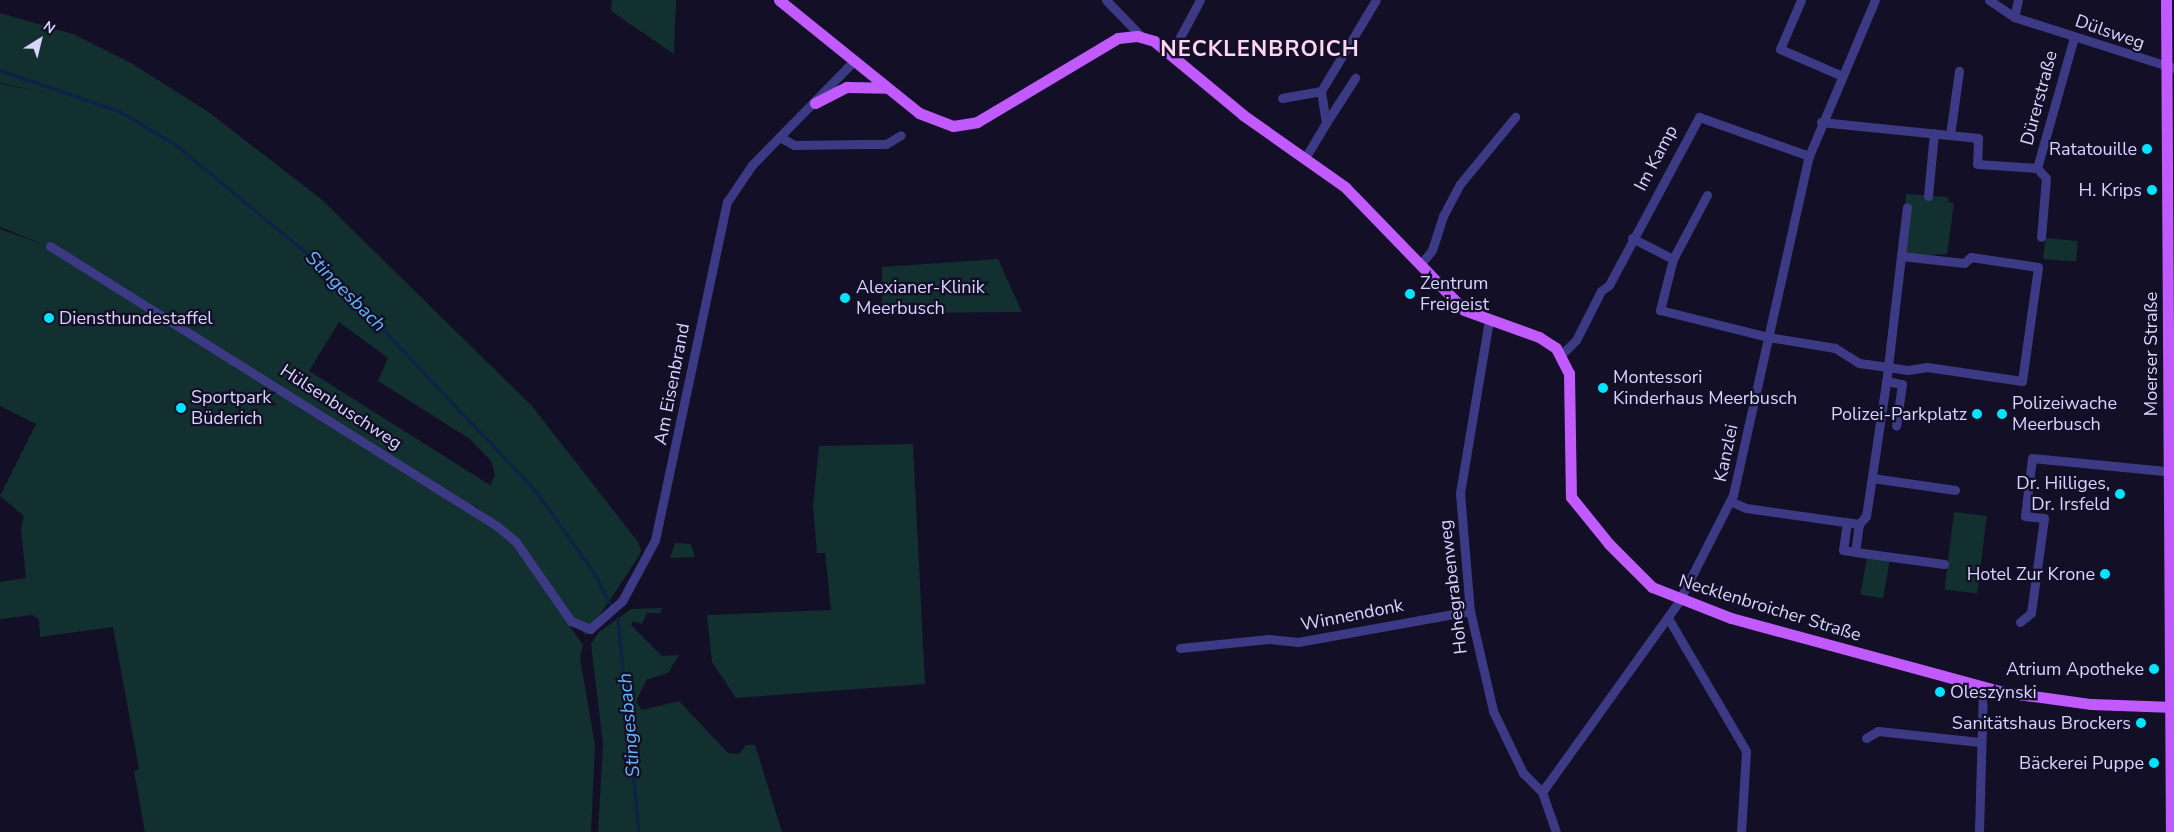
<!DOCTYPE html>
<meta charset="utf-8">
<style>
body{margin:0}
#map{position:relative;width:2174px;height:832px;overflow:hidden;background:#130f26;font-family:"Nunito Sans",sans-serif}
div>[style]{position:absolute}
.green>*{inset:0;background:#12302f;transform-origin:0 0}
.stream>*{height:2.5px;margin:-1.25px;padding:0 1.25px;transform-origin:1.25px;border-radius:1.25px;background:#0c2248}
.minor>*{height:9px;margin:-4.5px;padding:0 4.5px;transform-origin:4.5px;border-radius:4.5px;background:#3d3a85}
.major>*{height:11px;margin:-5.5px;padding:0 5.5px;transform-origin:5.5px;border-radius:5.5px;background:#c25bff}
.dots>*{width:14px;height:14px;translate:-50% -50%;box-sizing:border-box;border:2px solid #130f26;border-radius:50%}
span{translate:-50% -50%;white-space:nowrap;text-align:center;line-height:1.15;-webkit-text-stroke:4.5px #130f26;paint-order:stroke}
.street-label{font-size:18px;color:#d9d4ff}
.poi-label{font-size:18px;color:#d9d4ff}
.right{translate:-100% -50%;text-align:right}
.left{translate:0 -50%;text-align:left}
.water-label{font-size:19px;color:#62b6ff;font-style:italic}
.district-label{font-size:22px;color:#ffd6f0;font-weight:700;letter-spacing:1px}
.north{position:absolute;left:15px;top:15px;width:50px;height:50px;-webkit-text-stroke:4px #130f26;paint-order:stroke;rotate:36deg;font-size:14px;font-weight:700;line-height:20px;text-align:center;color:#d9d4ff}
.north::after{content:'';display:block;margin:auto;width:18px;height:22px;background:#d9d4ff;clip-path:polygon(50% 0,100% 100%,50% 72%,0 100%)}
</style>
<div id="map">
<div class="green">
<div style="clip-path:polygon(612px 0,676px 0,674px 54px,611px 11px)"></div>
<div style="clip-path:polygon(evenodd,0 13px,73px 34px,131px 63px,210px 113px,321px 199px,532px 406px,638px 542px,641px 551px,637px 559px,586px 636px,519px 541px,474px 505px,470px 511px,513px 544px,583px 645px,580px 658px,595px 745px,591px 832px,145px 832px,134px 771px,139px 769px,113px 627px,40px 637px,39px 619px,32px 615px,0 619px,0 582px,26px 578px,21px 529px,24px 516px,0 496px,36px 424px,0 406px,0 229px,50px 247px,0 227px,0 84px,50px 93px,0 83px,0 13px,339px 322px,388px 358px,378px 381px,470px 439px,491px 461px,495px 475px,490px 485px,309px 371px,339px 322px)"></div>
<div style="clip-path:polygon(1906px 194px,1948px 197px,1948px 202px,1954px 203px,1947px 254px,1904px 256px)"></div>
<div style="left:2045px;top:238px;width:33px;height:21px;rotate:5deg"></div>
<div style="clip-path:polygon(998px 259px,1022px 312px,882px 313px,882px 267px)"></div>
<div style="clip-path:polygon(913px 444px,925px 684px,736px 698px,712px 662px,707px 615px,831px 610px,825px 553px,817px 553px,813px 506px,819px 446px)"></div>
<div style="left:1954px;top:512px;width:33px;height:78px;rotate:7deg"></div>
<div style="clip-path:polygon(675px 543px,691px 544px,695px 557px,670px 558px)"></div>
<div style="left:1867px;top:557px;width:23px;height:38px;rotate:10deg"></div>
<div style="clip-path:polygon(662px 608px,660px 613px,647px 613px,642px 624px,633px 621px,631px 625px,662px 656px,679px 655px,668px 673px,646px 680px,636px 702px,642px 710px,679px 701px,728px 753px,739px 754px,746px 745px,755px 745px,782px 832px,598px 832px,603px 744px,591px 644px,598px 633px,631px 609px)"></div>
</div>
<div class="stream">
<div style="left:0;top:70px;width:128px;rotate:19.1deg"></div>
<div style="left:121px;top:112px;width:63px;rotate:30.7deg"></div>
<div style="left:175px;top:144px;width:196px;rotate:39.6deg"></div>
<div style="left:326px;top:269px;width:306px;rotate:46.6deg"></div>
<div style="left:536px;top:491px;width:102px;rotate:54.6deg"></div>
<div style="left:595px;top:574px;width:36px;rotate:63deg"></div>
<div style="left:618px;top:618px;width:215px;rotate:84.4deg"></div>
</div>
<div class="minor">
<div style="left:1106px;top:0;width:52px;rotate:45.8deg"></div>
<div style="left:1801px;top:0;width:53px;rotate:113.2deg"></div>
<div style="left:1780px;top:49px;width:65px;rotate:23.4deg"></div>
<div style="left:1989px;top:0;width:30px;rotate:34deg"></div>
<div style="left:2014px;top:17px;width:168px;rotate:17.7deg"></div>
<div style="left:2014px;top:17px;width:17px;rotate:-77deg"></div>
<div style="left:1171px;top:54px;width:61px;rotate:-61.8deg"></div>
<div style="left:1282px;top:98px;width:40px;rotate:-10deg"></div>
<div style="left:1321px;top:91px;width:106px;rotate:-58.9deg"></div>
<div style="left:1821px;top:122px;width:158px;rotate:5.8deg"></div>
<div style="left:1978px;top:138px;width:26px;rotate:92deg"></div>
<div style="left:1977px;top:164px;width:60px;rotate:3.8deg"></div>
<div style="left:2037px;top:168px;width:13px;rotate:48deg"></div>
<div style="left:2046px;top:178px;width:59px;rotate:94.8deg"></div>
<div style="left:1326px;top:123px;width:54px;rotate:-57.2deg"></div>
<div style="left:1950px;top:135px;width:65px;rotate:-82deg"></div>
<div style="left:780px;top:137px;width:16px;rotate:30deg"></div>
<div style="left:794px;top:145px;width:68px;rotate:-0.8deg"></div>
<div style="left:862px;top:144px;width:24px"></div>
<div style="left:886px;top:144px;width:17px;rotate:-31deg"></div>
<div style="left:1305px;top:158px;width:41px;rotate:-59deg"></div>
<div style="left:1326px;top:123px;width:32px;rotate:-99deg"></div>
<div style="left:2037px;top:168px;width:136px;rotate:-74.2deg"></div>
<div style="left:1707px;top:195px;width:72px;rotate:118deg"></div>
<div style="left:1673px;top:259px;width:53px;rotate:104.3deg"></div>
<div style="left:1660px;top:310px;width:111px;rotate:14deg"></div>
<div style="left:1768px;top:337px;width:68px;rotate:9.3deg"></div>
<div style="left:1835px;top:348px;width:28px;rotate:32deg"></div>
<div style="left:1859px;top:363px;width:29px;rotate:8deg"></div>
<div style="left:1888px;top:367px;width:20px;rotate:9deg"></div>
<div style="left:1908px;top:370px;width:19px;rotate:-9deg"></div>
<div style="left:1927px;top:367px;width:96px;rotate:8.4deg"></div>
<div style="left:2022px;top:381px;width:115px;rotate:-82deg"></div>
<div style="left:2038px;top:267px;width:68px;rotate:-171.5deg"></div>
<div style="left:1971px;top:257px;width:9px;rotate:139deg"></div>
<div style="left:1964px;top:263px;width:63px;rotate:-173.7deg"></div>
<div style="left:1901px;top:256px;width:112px;rotate:96.7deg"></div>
<div style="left:1888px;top:367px;width:9px;rotate:96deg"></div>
<div style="left:1887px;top:376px;width:142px;rotate:98.5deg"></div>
<div style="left:1866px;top:516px;width:11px;rotate:131deg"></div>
<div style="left:1928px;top:196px;width:63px;rotate:-84.6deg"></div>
<div style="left:1632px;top:238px;width:46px;rotate:27.1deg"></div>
<div style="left:50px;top:246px;width:527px;rotate:32.06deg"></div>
<div style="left:497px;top:526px;width:25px;rotate:40deg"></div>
<div style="left:516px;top:542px;width:96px;rotate:55.2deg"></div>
<div style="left:571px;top:621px;width:21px;rotate:23deg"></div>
<div style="left:590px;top:629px;width:43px;rotate:-41.2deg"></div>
<div style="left:622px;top:601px;width:69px;rotate:-61.6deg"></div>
<div style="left:655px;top:540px;width:346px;rotate:-78deg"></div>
<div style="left:727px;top:202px;width:45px;rotate:-56deg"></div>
<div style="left:752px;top:165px;width:146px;rotate:-45.6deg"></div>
<div style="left:1901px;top:256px;width:49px;rotate:-83deg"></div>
<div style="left:1420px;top:265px;width:19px;rotate:-51deg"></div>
<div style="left:1432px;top:250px;width:36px;rotate:-72deg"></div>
<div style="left:1443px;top:216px;width:36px;rotate:-62deg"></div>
<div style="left:1460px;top:184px;width:87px;rotate:-50.6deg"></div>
<div style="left:1489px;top:320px;width:175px;rotate:99.5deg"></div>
<div style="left:1460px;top:493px;width:118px;rotate:85.2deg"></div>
<div style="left:1470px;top:611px;width:103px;rotate:77deg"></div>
<div style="left:1493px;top:711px;width:69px;rotate:64.2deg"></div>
<div style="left:1523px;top:773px;width:27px;rotate:45deg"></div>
<div style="left:1542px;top:792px;width:42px;rotate:70.7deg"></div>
<div style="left:1562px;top:354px;width:20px;rotate:-45deg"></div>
<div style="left:1576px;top:340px;width:55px;rotate:-63deg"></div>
<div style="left:1601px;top:291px;width:10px;rotate:-37deg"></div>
<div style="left:1609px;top:285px;width:191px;rotate:-61.8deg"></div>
<div style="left:1699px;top:117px;width:117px;rotate:19.5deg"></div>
<div style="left:1886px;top:381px;width:16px;rotate:11deg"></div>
<div style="left:1902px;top:384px;width:42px;rotate:98.1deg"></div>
<div style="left:1872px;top:478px;width:84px;rotate:8.2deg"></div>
<div style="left:1730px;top:501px;width:17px;rotate:24deg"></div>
<div style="left:1746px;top:508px;width:114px;rotate:8.1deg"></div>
<div style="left:1859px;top:524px;width:28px;rotate:98deg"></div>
<div style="left:1855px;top:552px;width:90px;rotate:7.7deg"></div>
<div style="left:1847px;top:522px;width:28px;rotate:98deg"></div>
<div style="left:1843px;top:550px;width:12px;rotate:9deg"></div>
<div style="left:1668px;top:618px;width:154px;rotate:59.6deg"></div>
<div style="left:1746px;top:751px;width:81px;rotate:93.5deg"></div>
<div style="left:2020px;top:622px;width:14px;rotate:-39deg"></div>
<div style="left:2031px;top:613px;width:96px;rotate:-82.2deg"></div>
<div style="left:2044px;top:518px;width:19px;rotate:-174deg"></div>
<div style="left:2025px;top:516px;width:58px;rotate:-83.1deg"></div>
<div style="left:2032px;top:458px;width:143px;rotate:5.6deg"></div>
<div style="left:1180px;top:648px;width:89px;rotate:-5.8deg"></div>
<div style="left:1269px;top:639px;width:29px;rotate:6deg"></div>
<div style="left:1298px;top:642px;width:175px;rotate:-10.2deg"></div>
<div style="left:1866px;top:738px;width:14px;rotate:-30deg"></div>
<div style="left:1878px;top:731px;width:102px;rotate:6.2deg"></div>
<div style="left:1542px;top:792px;width:235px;rotate:-54.3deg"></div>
<div style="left:1679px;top:601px;width:119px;rotate:-63deg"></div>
<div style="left:1733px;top:495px;width:347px;rotate:-77.4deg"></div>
<div style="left:1809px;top:156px;width:169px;rotate:-67.1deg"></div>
<div style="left:1979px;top:832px;width:146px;rotate:-88.4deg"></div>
</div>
<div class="major">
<div style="left:779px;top:0;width:180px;rotate:38.9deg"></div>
<div style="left:919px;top:113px;width:36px;rotate:21deg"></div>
<div style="left:953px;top:126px;width:24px;rotate:-9deg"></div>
<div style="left:977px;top:122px;width:164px;rotate:-30.8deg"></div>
<div style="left:1118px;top:38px;width:19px;rotate:-6deg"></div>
<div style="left:1137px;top:36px;width:18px;rotate:16deg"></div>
<div style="left:1154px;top:41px;width:116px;rotate:39.7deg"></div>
<div style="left:1243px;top:115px;width:125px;rotate:35.2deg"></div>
<div style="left:1345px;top:187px;width:171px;rotate:45.9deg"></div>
<div style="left:1464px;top:310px;width:80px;rotate:19.8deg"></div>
<div style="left:1539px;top:337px;width:20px;rotate:33deg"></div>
<div style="left:1556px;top:348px;width:28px;rotate:63deg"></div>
<div style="left:1569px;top:373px;width:124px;rotate:89.1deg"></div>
<div style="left:1571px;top:497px;width:60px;rotate:51deg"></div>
<div style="left:1609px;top:544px;width:61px;rotate:45deg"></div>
<div style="left:1652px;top:587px;width:85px;rotate:21.4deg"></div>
<div style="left:1731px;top:618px;width:283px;rotate:15.2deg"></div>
<div style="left:2004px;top:692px;width:88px;rotate:7.9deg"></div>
<div style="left:2091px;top:704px;width:83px;rotate:2.1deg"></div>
<div style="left:2166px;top:0;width:832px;rotate:89.66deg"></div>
<div style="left:815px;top:103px;width:36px;rotate:-27deg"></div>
<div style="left:847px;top:87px;width:39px;rotate:1deg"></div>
</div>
<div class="dots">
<div style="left:2147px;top:149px;background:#00e5ff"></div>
<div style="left:2152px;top:190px;background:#00e5ff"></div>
<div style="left:1410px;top:294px;background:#00e5ff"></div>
<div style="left:845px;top:298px;background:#00e5ff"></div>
<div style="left:49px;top:318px;background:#00e5ff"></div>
<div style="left:1603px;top:388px;background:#00e5ff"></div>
<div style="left:181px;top:408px;background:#00e5ff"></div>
<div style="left:1977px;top:414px;background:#00e5ff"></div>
<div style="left:2002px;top:414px;background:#00e5ff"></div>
<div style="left:2120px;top:494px;background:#00e5ff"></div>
<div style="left:2105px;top:574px;background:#00e5ff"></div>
<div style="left:2154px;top:669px;background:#00e5ff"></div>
<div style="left:1940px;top:692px;background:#00e5ff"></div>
<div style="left:2141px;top:723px;background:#00e5ff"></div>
<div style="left:2154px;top:763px;background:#00e5ff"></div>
</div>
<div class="street-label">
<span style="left:2110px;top:32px;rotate:19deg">Dülsweg</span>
<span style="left:2039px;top:98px;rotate:-75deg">Dürerstraße</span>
<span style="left:1656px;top:158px;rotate:-62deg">Im Kamp</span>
<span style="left:2151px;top:354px;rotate:-90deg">Moerser Straße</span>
<span style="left:672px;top:384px;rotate:-79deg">Am Eisenbrand</span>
<span style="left:341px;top:407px;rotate:33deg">Hülsenbuschweg</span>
<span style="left:1726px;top:453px;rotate:-78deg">Kanzlei</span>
<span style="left:1453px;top:587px;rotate:-97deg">Hohegrabenweg</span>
<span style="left:1770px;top:608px;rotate:17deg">Necklenbroicher Straße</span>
<span style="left:1352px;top:615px;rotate:-11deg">Winnendonk</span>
</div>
<div class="poi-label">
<span class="right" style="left:2137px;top:149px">Ratatouille</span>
<span class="right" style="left:2142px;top:190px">H. Krips</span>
<span class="left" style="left:1420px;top:294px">Zentrum<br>Freigeist</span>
<span class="left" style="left:856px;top:298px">Alexianer-Klinik<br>Meerbusch</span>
<span class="left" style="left:59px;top:318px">Diensthundestaffel</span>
<span class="left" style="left:1613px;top:388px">Montessori<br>Kinderhaus Meerbusch</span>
<span class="left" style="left:191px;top:408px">Sportpark<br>Büderich</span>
<span class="left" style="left:2012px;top:414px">Polizeiwache<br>Meerbusch</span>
<span class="right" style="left:1967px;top:414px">Polizei-Parkplatz</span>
<span class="right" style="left:2110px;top:494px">Dr. Hilliges,<br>Dr. Irsfeld</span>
<span class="right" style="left:2095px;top:574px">Hotel Zur Krone</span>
<span class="right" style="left:2144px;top:669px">Atrium Apotheke</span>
<span class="left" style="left:1950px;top:692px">Oleszynski</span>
<span class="right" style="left:2131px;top:723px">Sanitätshaus Brockers</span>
<span class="right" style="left:2144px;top:763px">Bäckerei Puppe</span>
</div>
<div class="water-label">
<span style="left:345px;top:292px;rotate:45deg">Stingesbach</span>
<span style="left:630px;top:725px;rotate:-95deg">Stingesbach</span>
</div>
<div class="district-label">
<span style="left:1260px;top:50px">NECKLENBROICH</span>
</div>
<div class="north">N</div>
</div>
